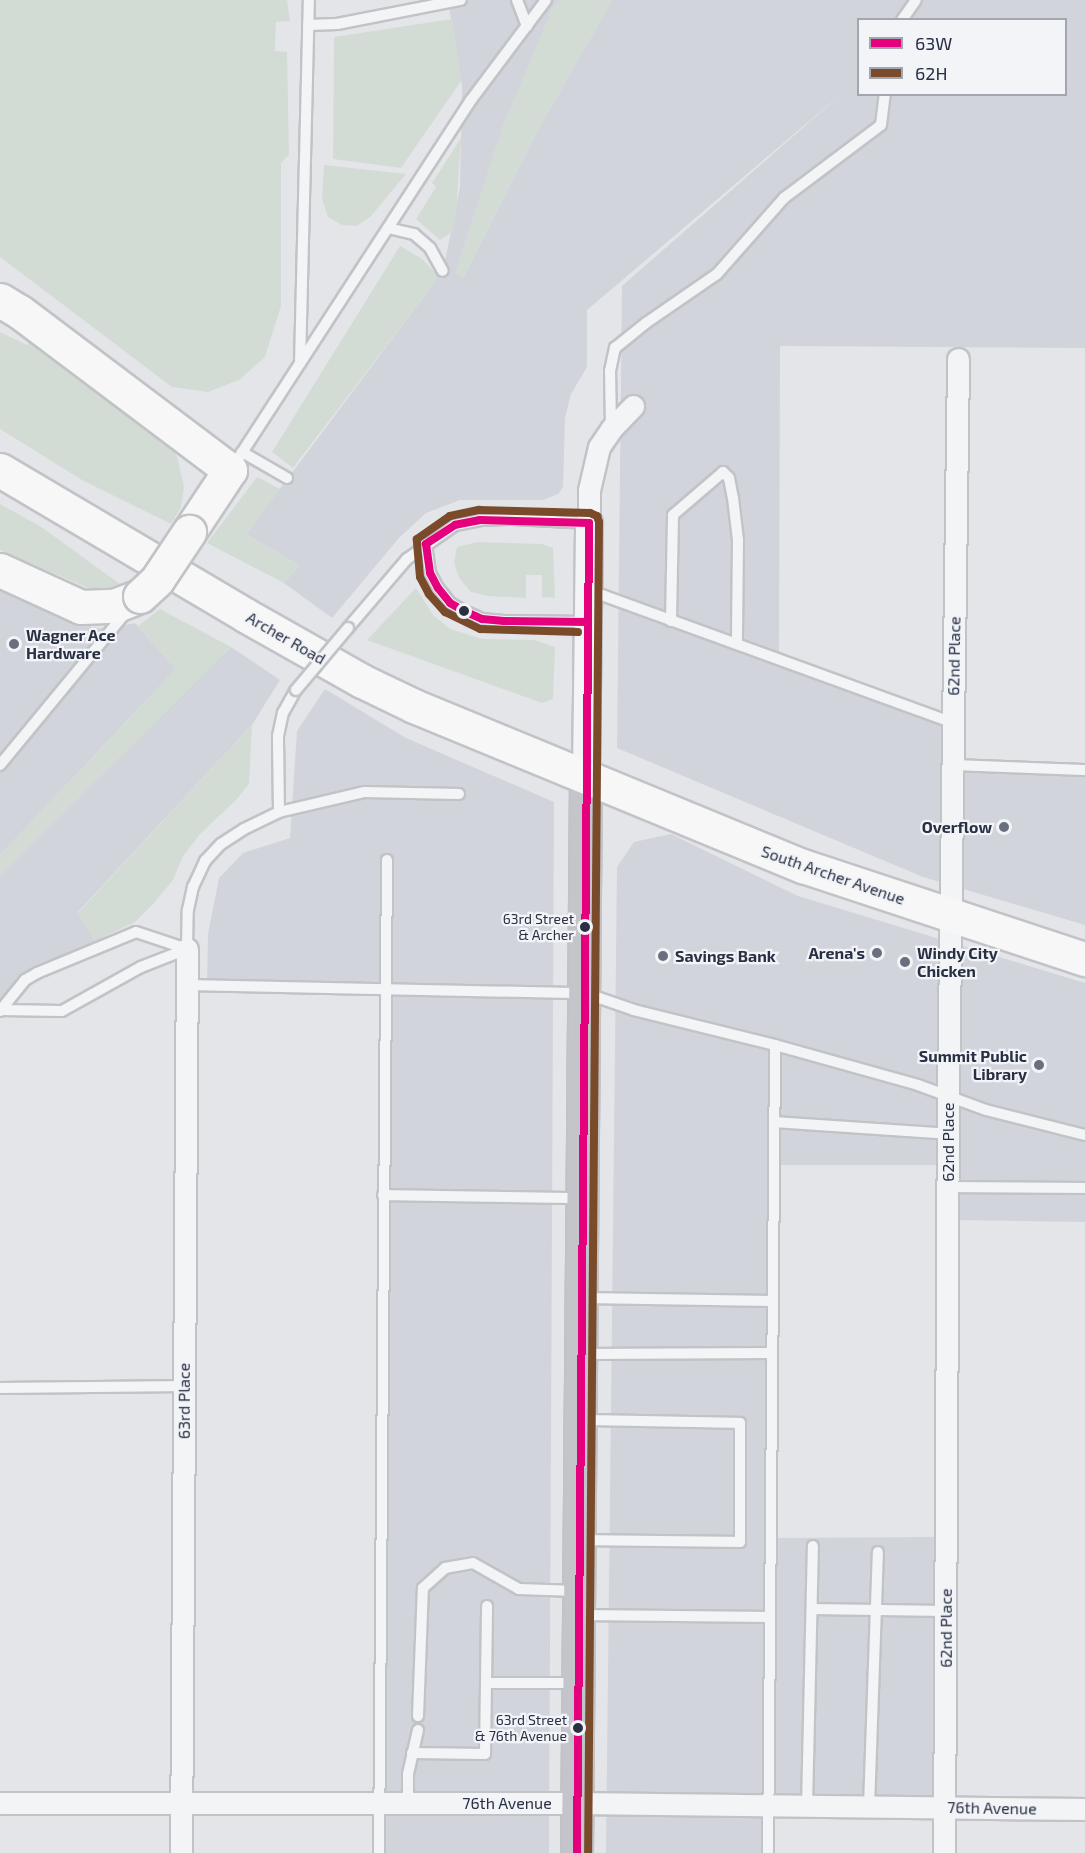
<!DOCTYPE html>
<style>
body{margin:0}
#map{position:relative;width:1085px;height:1853px;overflow:hidden;background:#e4e5e9;font-family:"Exo 2",sans-serif}
div>[style]{position:absolute}
.built>*{inset:0;background:#d2d4dc}
.green>*{inset:0;background:#d3dcd4}
.roads{filter:drop-shadow(2px 0 #c2c3c7) drop-shadow(-2px 0 #c2c3c7) drop-shadow(0 2px #c2c3c7) drop-shadow(0 -2px #c2c3c7)}
.service>*{height:10px;margin:-5px;padding:0 5px;transform-origin:5px;border-radius:5px;background:#f3f4f6}
.minor>*{height:21px;margin:-10.5px;padding:0 10.5px;transform-origin:10.5px;border-radius:10.5px;background:#f3f4f6}
.tertiary>*{height:26px;margin:-13px;padding:0 13px;transform-origin:13px;border-radius:13px;background:#f3f4f6}
.secondary>*{height:30px;margin:-15px;padding:0 15px;transform-origin:15px;border-radius:15px;background:#c4c5ca}
.primary>*{height:33px;margin:-16.5px;padding:0 16.5px;transform-origin:16.5px;border-radius:16.5px;background:#f7f7f7}
.bridges{filter:drop-shadow(2px 0 #c2c3c7) drop-shadow(-2px 0 #c2c3c7) drop-shadow(0 2px #c2c3c7) drop-shadow(0 -2px #c2c3c7)}
.service-bridge>*{height:10px;margin:-5px;padding:0 5px;transform-origin:5px;border-radius:5px;background:#f3f4f6}
.primary-bridge>*{height:33px;margin:-16.5px;padding:0 16.5px;transform-origin:16.5px;border-radius:16.5px;background:#f7f7f7}
.bus-1>*{height:8px;margin:-4px;padding:0 4px;transform-origin:4px;border-radius:4px;background:#e5007d}
.bus-2>*{height:8px;margin:-4px;padding:0 4px;transform-origin:4px;border-radius:4px;background:#7a4b2a}
.dots>*{width:16px;height:16px;translate:-50% -50%;box-sizing:border-box;border:3px solid #f2f4f8;border-radius:50%}
span{translate:-50% -50%;white-space:nowrap;text-align:center;line-height:1.15;-webkit-text-stroke:4.5px #f2f4f8;paint-order:stroke}
.bus-label{font-size:14px;color:#293044}
.right{translate:-100% -50%;text-align:right}
.poi-label{font-size:16px;color:#293044;font-weight:700}
.left{translate:0 -50%;text-align:left}
.street-label{font-size:16px;color:#293044}
.legend{position:absolute;left:857px;top:18px;width:210px;height:78px;box-sizing:border-box;background:#f2f4f8;border:2px solid #a2a6b0;margin:0;padding:8px 10px;list-style:none;font-size:18px;color:#293044}
.legend li{display:flex;align-items:center;gap:12px;height:30px}
.legend b{width:30px;border:2px solid #a2a6b0}
</style>
<div id="map">
<div class="built">
<div style="clip-path:polygon(evenodd,448px 0,559px 0,552px 9px,463px 278px,535px 135px,612px 0,1085px 0,1085px 348px,780px 346px,779px 652px,946px 716px,946px 762px,1085px 763px,1085px 925px,923px 877px,617px 748px,622px 286px,846px 90px,587px 310px,587px 367px,571px 394px,565px 418px,563px 487px,558px 494px,543px 500px,460px 500px,426px 513px,399px 538px,332px 618px,284px 583px,299px 565px,246px 534px,443px 271px,460px 187px,462px 87px,448px 0,858px 20px,1066px 20px,1066px 94px,858px 94px,858px 20px)"></div>
<div style="clip-path:polygon(0 587px,92px 627px,107px 629px,135px 623px,176px 669px,0 855px)"></div>
<div style="clip-path:polygon(231px 647px,280px 680px,252px 725px,78px 912px,95px 941px,22px 973px,0 1001px,0 875px)"></div>
<div style="clip-path:polygon(325px 689px,406px 738px,554px 802px,549px 1853px,378px 1853px,385px 988px,207px 985px,208px 934px,219px 878px,243px 853px,290px 838px,297px 731px)"></div>
<div style="clip-path:polygon(671px 834px,798px 896px,1085px 983px,1085px 1222px,953px 1220px,952px 1165px,779px 1165px,776px 1538px,941px 1537px,940px 1813px,772px 1808px,771px 1853px,606px 1853px,617px 867px,634px 842px)"></div>
</div>
<div class="green">
<div style="clip-path:polygon(0 0,287px 0,290px 21px,276px 22px,275px 51px,287px 52px,289px 155px,281px 163px,281px 306px,265px 357px,239px 380px,208px 392px,172px 387px,0 257px)"></div>
<div style="clip-path:polygon(559px 0,612px 0,535px 135px,463px 278px,455px 273px,502px 128px,552px 9px)"></div>
<div style="clip-path:polygon(452px 19px,461px 81px,401px 168px,333px 159px,334px 37px)"></div>
<div style="clip-path:polygon(461px 138px,456px 214px,452px 232px,440px 240px,416px 219px,436px 187px,432px 183px)"></div>
<div style="clip-path:polygon(324px 165px,406px 174px,370px 217px,357px 226px,342px 225px,328px 217px,322px 199px)"></div>
<div style="clip-path:polygon(400px 246px,422px 259px,439px 277px,293px 468px,272px 452px)"></div>
<div style="clip-path:polygon(0 332px,27px 345px,30px 341px,169px 446px,177px 456px,184px 487px,181px 507px,171px 524px,82px 480px,0 429px)"></div>
<div style="clip-path:polygon(257px 477px,280px 489px,246px 534px,299px 565px,284px 583px,207px 543px)"></div>
<div style="clip-path:polygon(0 504px,40px 526px,120px 584px,109px 588px,90px 589px,0 550px)"></div>
<div style="clip-path:polygon(477px 542px,542px 544px,553px 548px,555px 598px,542px 597px,542px 575px,526px 575px,526px 598px,487px 596px,471px 592px,459px 578px,454px 562px,457px 547px)"></div>
<div style="clip-path:polygon(416px 588px,433px 615px,450px 629px,482px 639px,534px 640px,555px 647px,553px 699px,542px 703px,367px 640px)"></div>
<div style="clip-path:polygon(160px 609px,231px 647px,0 876px,0 855px,176px 669px,138px 626px)"></div>
<div style="clip-path:polygon(252px 725px,249px 784px,236px 800px,201px 833px,183px 856px,173px 880px,154px 903px,135px 922px,95px 941px,78px 913px)"></div>
</div>
<div class="roads">
<div class="service">
<div style="left:517px;top:0;width:28px;rotate:69deg"></div>
<div style="left:902px;top:20px;width:24px;rotate:-55deg"></div>
<div style="left:308px;top:25px;width:29px;rotate:-2deg"></div>
<div style="left:337px;top:24px;width:126px;rotate:-11deg"></div>
<div style="left:388px;top:228px;width:27px;rotate:13deg"></div>
<div style="left:414px;top:234px;width:21px;rotate:41deg"></div>
<div style="left:430px;top:248px;width:26px;rotate:61deg"></div>
<div style="left:300px;top:363px;width:363px;rotate:-88.6deg"></div>
<div style="left:611px;top:427px;width:56px;rotate:-91deg"></div>
<div style="left:610px;top:371px;width:24px;rotate:-78deg"></div>
<div style="left:615px;top:348px;width:40px;rotate:-39deg"></div>
<div style="left:646px;top:323px;width:86px;rotate:-34.6deg"></div>
<div style="left:717px;top:274px;width:101px;rotate:-48.6deg"></div>
<div style="left:784px;top:198px;width:121px;rotate:-37deg"></div>
<div style="left:881px;top:125px;width:31px;rotate:-83deg"></div>
<div style="left:242px;top:452px;width:52px;rotate:30deg"></div>
<div style="left:232px;top:468px;width:439px;rotate:-57deg"></div>
<div style="left:471px;top:100px;width:125px;rotate:-53.1deg"></div>
<div style="left:426px;top:544px;width:29px;rotate:82deg"></div>
<div style="left:430px;top:573px;width:17px;rotate:62deg"></div>
<div style="left:438px;top:588px;width:19px;rotate:51deg"></div>
<div style="left:450px;top:603px;width:16px;rotate:30deg"></div>
<div style="left:464px;top:611px;width:20px;rotate:24deg"></div>
<div style="left:482px;top:619px;width:22px;rotate:5deg"></div>
<div style="left:504px;top:621px;width:83px;rotate:0.7deg"></div>
<div style="left:588px;top:590px;width:388px;rotate:20deg"></div>
<div style="left:671px;top:621px;width:106px;rotate:-88.9deg"></div>
<div style="left:673px;top:515px;width:66px;rotate:-40.7deg"></div>
<div style="left:723px;top:472px;width:8px;rotate:45deg"></div>
<div style="left:729px;top:478px;width:20px;rotate:79deg"></div>
<div style="left:733px;top:498px;width:42px;rotate:83.2deg"></div>
<div style="left:738px;top:540px;width:104px;rotate:90.6deg"></div>
<div style="left:348px;top:628px;width:91px;rotate:-49.5deg"></div>
<div style="left:407px;top:559px;width:59px;rotate:-35.3deg"></div>
<div style="left:455px;top:525px;width:25px;rotate:-11deg"></div>
<div style="left:480px;top:520px;width:33px;rotate:-2deg"></div>
<div style="left:513px;top:519px;width:76px;rotate:3deg"></div>
<div style="left:0;top:765px;width:198px;rotate:-50.5deg"></div>
<div style="left:952px;top:765px;width:133px;rotate:2.2deg"></div>
<div style="left:279px;top:812px;width:76px;rotate:-90.8deg"></div>
<div style="left:278px;top:736px;width:24px;rotate:-78deg"></div>
<div style="left:283px;top:713px;width:26px;rotate:-61deg"></div>
<div style="left:187px;top:949px;width:39px;rotate:-89deg"></div>
<div style="left:188px;top:910px;width:24px;rotate:-78deg"></div>
<div style="left:193px;top:887px;width:29px;rotate:-65deg"></div>
<div style="left:205px;top:861px;width:23px;rotate:-47deg"></div>
<div style="left:221px;top:844px;width:27px;rotate:-33deg"></div>
<div style="left:244px;top:829px;width:39px;rotate:-26deg"></div>
<div style="left:279px;top:812px;width:87px;rotate:-13.2deg"></div>
<div style="left:364px;top:792px;width:95px;rotate:1.2deg"></div>
<div style="left:187px;top:985px;width:398px;rotate:1.2deg"></div>
<div style="left:585px;top:993px;width:52px;rotate:19.1deg"></div>
<div style="left:634px;top:1010px;width:145px;rotate:13.9deg"></div>
<div style="left:775px;top:1045px;width:148px;rotate:15.6deg"></div>
<div style="left:918px;top:1085px;width:72px;rotate:20.2deg"></div>
<div style="left:986px;top:1110px;width:102px;rotate:14.2deg"></div>
<div style="left:1px;top:1010px;width:61px;rotate:0.9deg"></div>
<div style="left:62px;top:1011px;width:90px;rotate:-29.1deg"></div>
<div style="left:141px;top:967px;width:49px;rotate:-21.4deg"></div>
<div style="left:0;top:1011px;width:40px;rotate:-51deg"></div>
<div style="left:25px;top:980px;width:14px;rotate:-30deg"></div>
<div style="left:37px;top:973px;width:107px;rotate:-22.5deg"></div>
<div style="left:136px;top:932px;width:54px;rotate:18.4deg"></div>
<div style="left:774px;top:1122px;width:174px;rotate:3.9deg"></div>
<div style="left:948px;top:1187px;width:137px;rotate:0.4deg"></div>
<div style="left:383px;top:1195px;width:197px;rotate:0.9deg"></div>
<div style="left:584px;top:1298px;width:189px;rotate:0.9deg"></div>
<div style="left:584px;top:1354px;width:188px;rotate:-0.3deg"></div>
<div style="left:0;top:1388px;width:184px;rotate:-0.6deg"></div>
<div style="left:581px;top:1540px;width:159px;rotate:0.7deg"></div>
<div style="left:740px;top:1542px;width:119px;rotate:-90deg"></div>
<div style="left:740px;top:1423px;width:159px;rotate:-178.9deg"></div>
<div style="left:812px;top:1609px;width:134px;rotate:0.9deg"></div>
<div style="left:581px;top:1615px;width:189px;rotate:0.6deg"></div>
<div style="left:486px;top:1683px;width:89px"></div>
<div style="left:418px;top:1716px;width:128px;rotate:-87.8deg"></div>
<div style="left:423px;top:1588px;width:30px;rotate:-42deg"></div>
<div style="left:445px;top:1568px;width:28px;rotate:-10deg"></div>
<div style="left:473px;top:1563px;width:53px;rotate:29.5deg"></div>
<div style="left:519px;top:1589px;width:57px;rotate:2deg"></div>
<div style="left:412px;top:1753px;width:73px;rotate:0.8deg"></div>
<div style="left:485px;top:1754px;width:148px;rotate:-89.2deg"></div>
<div style="left:408px;top:1803px;width:29px;rotate:-90deg"></div>
<div style="left:408px;top:1774px;width:45px;rotate:-77.2deg"></div>
<div style="left:807px;top:1806px;width:260px;rotate:-88.7deg"></div>
<div style="left:869px;top:1807px;width:255px;rotate:-88deg"></div>
<div style="left:379px;top:1853px;width:993px;rotate:-89.54deg"></div>
<div style="left:768px;top:1853px;width:808px;rotate:-89.5deg"></div>
</div>
<div class="minor">
<div style="left:589px;top:523px;width:33px;rotate:-90deg"></div>
<div style="left:589px;top:490px;width:44px;rotate:-76.9deg"></div>
<div style="left:599px;top:447px;width:22px;rotate:-56deg"></div>
<div style="left:611px;top:429px;width:32px;rotate:-46deg"></div>
<div style="left:0;top:1803px;width:577px"></div>
<div style="left:577px;top:1803px;width:508px;rotate:0.68deg"></div>
<div style="left:181px;top:1853px;width:904px;rotate:-89.62deg"></div>
<div style="left:944px;top:1853px;width:757px;rotate:-89.7deg"></div>
<div style="left:948px;top:1096px;width:737px;rotate:-89.22deg"></div>
</div>
<div class="tertiary">
<div style="left:586px;top:775px;width:252px;rotate:-89.3deg"></div>
</div>
<div class="secondary">
<div style="left:577px;top:1853px;width:1078px;rotate:-89.52deg"></div>
</div>
<div class="primary">
<div style="left:0;top:300px;width:23px;rotate:31deg"></div>
<div style="left:20px;top:312px;width:263px;rotate:37deg"></div>
<div style="left:230px;top:470px;width:74px;rotate:123.5deg"></div>
<div style="left:0;top:470px;width:285px;rotate:30.6deg"></div>
<div style="left:245px;top:615px;width:134px;rotate:29.4deg"></div>
<div style="left:362px;top:681px;width:58px;rotate:25.7deg"></div>
<div style="left:414px;top:706px;width:421px;rotate:22.4deg"></div>
<div style="left:803px;top:866px;width:297px;rotate:18.3deg"></div>
<div style="left:0;top:570px;width:89px;rotate:24.6deg"></div>
<div style="left:81px;top:607px;width:33px;rotate:-2deg"></div>
<div style="left:114px;top:606px;width:28px;rotate:-21deg"></div>
</div>
</div>
<div class="bridges">
<div class="service-bridge">
<div style="left:296px;top:690px;width:81px;rotate:-50deg"></div>
</div>
<div class="primary-bridge">
<div style="left:140px;top:596px;width:23px;rotate:-43deg"></div>
<div style="left:157px;top:580px;width:58px;rotate:-56.3deg"></div>
</div>
</div>
<div class="bus-1">
<div style="left:577px;top:1853px;width:1330px;rotate:-89.48deg"></div>
<div style="left:589px;top:523px;width:109px;rotate:-178.4deg"></div>
<div style="left:480px;top:520px;width:25px;rotate:169deg"></div>
<div style="left:455px;top:525px;width:35px;rotate:147deg"></div>
<div style="left:426px;top:544px;width:29px;rotate:82deg"></div>
<div style="left:430px;top:573px;width:17px;rotate:62deg"></div>
<div style="left:438px;top:588px;width:19px;rotate:51deg"></div>
<div style="left:450px;top:603px;width:16px;rotate:30deg"></div>
<div style="left:464px;top:611px;width:20px;rotate:24deg"></div>
<div style="left:482px;top:619px;width:22px;rotate:5deg"></div>
<div style="left:504px;top:621px;width:84px;rotate:0.7deg"></div>
</div>
<div class="bus-2">
<div style="left:578px;top:632px;width:98px;rotate:-178.2deg"></div>
<div style="left:480px;top:629px;width:39px;rotate:-154deg"></div>
<div style="left:445px;top:612px;width:24px;rotate:-132deg"></div>
<div style="left:429px;top:594px;width:19px;rotate:-118deg"></div>
<div style="left:420px;top:577px;width:38px;rotate:-95deg"></div>
<div style="left:417px;top:539px;width:40px;rotate:-34.9deg"></div>
<div style="left:450px;top:516px;width:30px;rotate:-12deg"></div>
<div style="left:479px;top:510px;width:111px;rotate:1.5deg"></div>
<div style="left:590px;top:513px;width:8px;rotate:23deg"></div>
<div style="left:597px;top:516px;width:6px;rotate:72deg"></div>
<div style="left:599px;top:522px;width:1331px;rotate:90.47deg"></div>
</div>
<div class="dots">
<div style="left:464px;top:611px;background:#293044"></div>
<div style="left:14px;top:644px;background:#6a6f7e"></div>
<div style="left:1004px;top:827px;background:#6a6f7e"></div>
<div style="left:585px;top:927px;background:#293044"></div>
<div style="left:877px;top:953px;background:#6a6f7e"></div>
<div style="left:663px;top:956px;background:#6a6f7e"></div>
<div style="left:905px;top:962px;background:#6a6f7e"></div>
<div style="left:1039px;top:1065px;background:#6a6f7e"></div>
<div style="left:578px;top:1728px;background:#293044"></div>
</div>
<div class="bus-label">
<span class="right" style="left:574px;top:927px">63rd Street<br>&amp; Archer</span>
<span class="right" style="left:567px;top:1728px">63rd Street<br>&amp; 76th Avenue</span>
</div>
<div class="poi-label">
<span class="left" style="left:26px;top:644px">Wagner Ace<br>Hardware</span>
<span class="right" style="left:992px;top:827px">Overflow</span>
<span class="right" style="left:865px;top:953px">Arena's</span>
<span class="left" style="left:917px;top:962px">Windy City<br>Chicken</span>
<span class="left" style="left:675px;top:956px">Savings Bank</span>
<span class="right" style="left:1027px;top:1065px">Summit Public<br>Library</span>
</div>
<div class="street-label">
<span style="left:286px;top:638px;rotate:30deg">Archer Road</span>
<span style="left:954px;top:656px;rotate:-89deg">62nd Place</span>
<span style="left:833px;top:875px;rotate:19deg">South Archer Avenue</span>
<span style="left:948px;top:1142px;rotate:-90deg">62nd Place</span>
<span style="left:184px;top:1401px;rotate:-90deg">63rd Place</span>
<span style="left:946px;top:1628px;rotate:-90deg">62nd Place</span>
<span style="left:507px;top:1803px">76th Avenue</span>
<span style="left:992px;top:1808px;rotate:1deg">76th Avenue</span>
</div>
<ul class="legend">
<li><b style="height:8px;background:#e5007d"></b>63W</li>
<li><b style="height:8px;background:#7a4b2a"></b>62H</li>
</ul>
</div>
